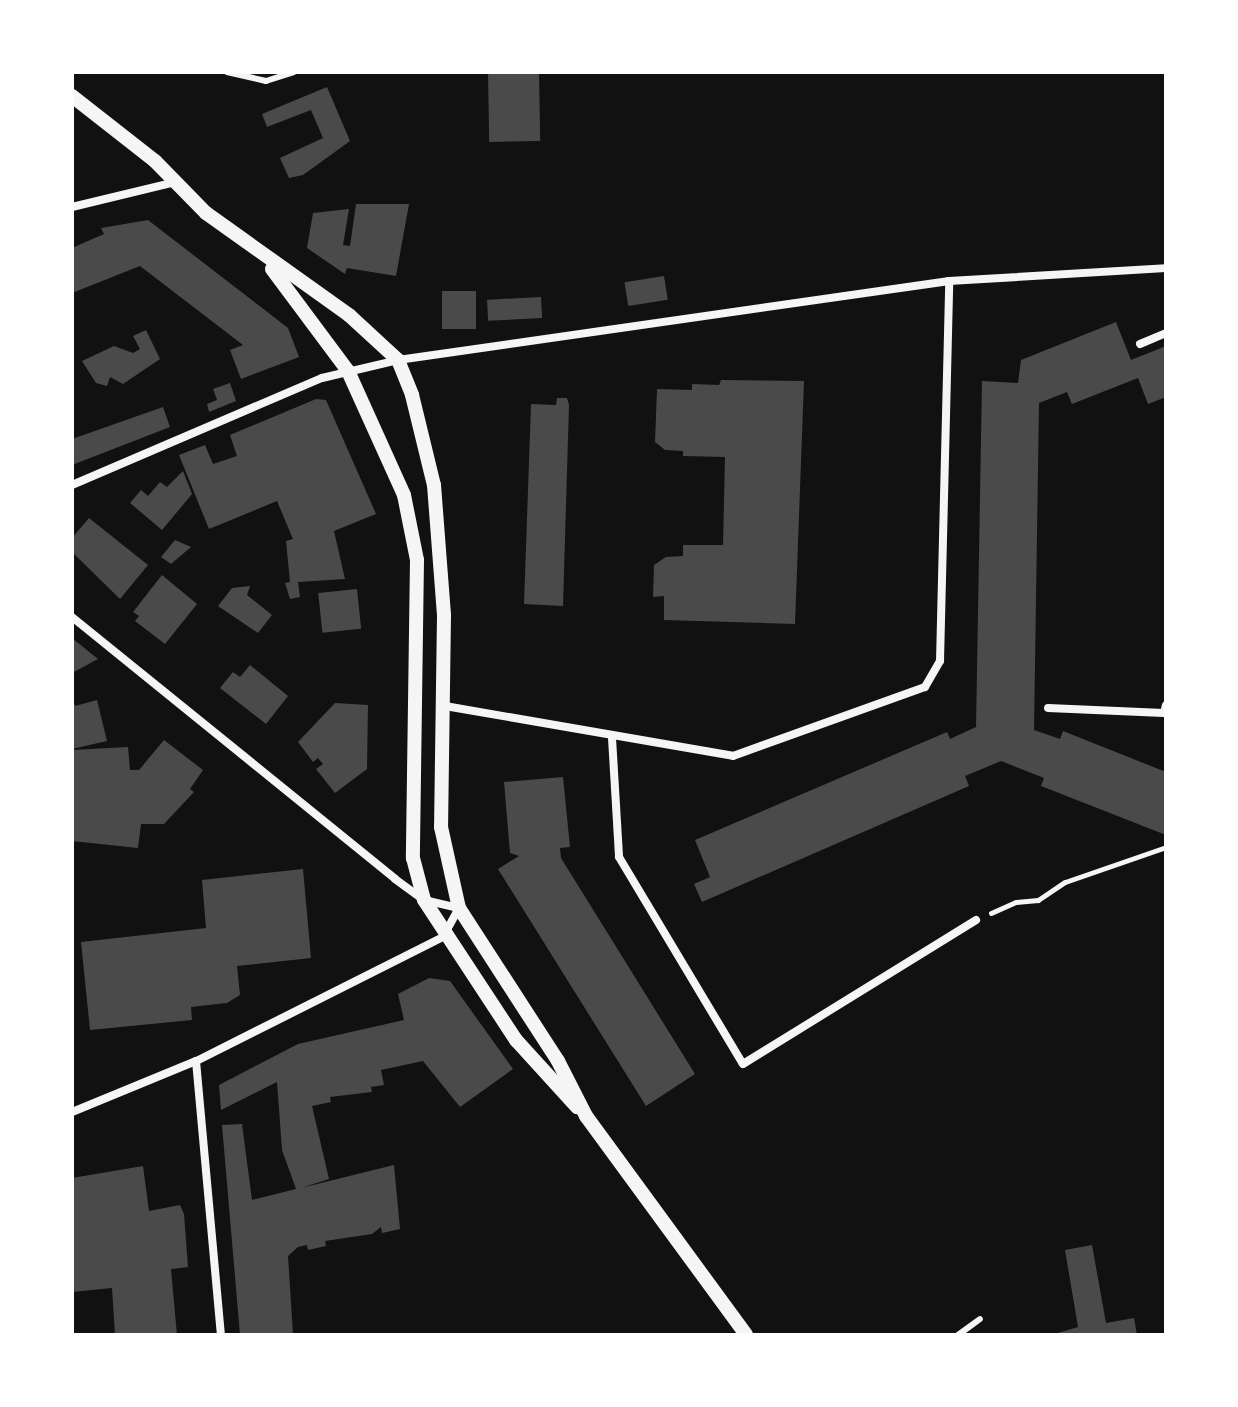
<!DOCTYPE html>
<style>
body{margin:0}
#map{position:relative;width:1238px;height:1407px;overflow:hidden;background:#111;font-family:Merriweather,serif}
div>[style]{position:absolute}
.building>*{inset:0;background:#4a4a4a;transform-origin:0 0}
.path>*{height:5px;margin:-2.5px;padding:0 2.5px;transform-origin:2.5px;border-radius:2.5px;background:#f5f5f5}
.service>*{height:6px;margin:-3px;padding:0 3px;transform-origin:3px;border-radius:3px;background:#f5f5f5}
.minor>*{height:8px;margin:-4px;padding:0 4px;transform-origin:4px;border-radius:4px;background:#f5f5f5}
.tertiary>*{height:14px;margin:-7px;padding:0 7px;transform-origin:7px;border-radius:7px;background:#f5f5f5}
span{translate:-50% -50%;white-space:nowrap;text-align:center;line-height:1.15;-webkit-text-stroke:8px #fff;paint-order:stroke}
.frame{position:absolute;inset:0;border:74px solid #fff;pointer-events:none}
</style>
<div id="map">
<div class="building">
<div style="left:539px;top:72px;width:69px;height:51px;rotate:89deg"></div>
<div style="clip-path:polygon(327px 87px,350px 141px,303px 175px,289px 178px,280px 158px,323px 138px,311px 110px,267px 127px,262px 114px)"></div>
<div style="clip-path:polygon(356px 204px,409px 204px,396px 276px,347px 268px,345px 274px,307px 248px,313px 213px,349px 209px,343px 245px,350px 246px)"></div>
<div style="clip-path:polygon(148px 220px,288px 328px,299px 357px,241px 379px,230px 350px,243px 345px,140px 266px,72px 293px,72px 248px,104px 234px,101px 228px)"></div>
<div style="left:664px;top:276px;width:24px;height:40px;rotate:81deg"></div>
<div style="left:442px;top:291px;width:34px;height:38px"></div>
<div style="left:541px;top:297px;width:21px;height:54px;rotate:87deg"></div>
<div style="clip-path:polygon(1116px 322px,1131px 360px,1166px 346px,1166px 397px,1148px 404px,1138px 378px,1072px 404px,1067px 392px,1039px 403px,1034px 730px,1060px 739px,1063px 731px,1166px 772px,1166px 835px,1041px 786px,1044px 778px,1001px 761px,965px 776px,969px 786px,702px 902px,694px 884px,710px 877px,695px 840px,947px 732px,950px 739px,976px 727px,982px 381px,1018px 383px,1021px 360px)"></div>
<div style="clip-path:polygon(146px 330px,160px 359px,123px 384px,110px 377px,107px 386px,96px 383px,82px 361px,114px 346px,133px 353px,140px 349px,133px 336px)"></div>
<div style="clip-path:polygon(721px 380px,804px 381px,795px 624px,664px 620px,664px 596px,653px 597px,654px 565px,666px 557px,683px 556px,683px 545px,723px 545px,725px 457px,683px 456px,683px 451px,665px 450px,655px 442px,657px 389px,692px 390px,692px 384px,719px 385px)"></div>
<div style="clip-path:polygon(230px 383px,236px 401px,209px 412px,207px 404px,217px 400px,213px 389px)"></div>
<div style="clip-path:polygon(557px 398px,567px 398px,569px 405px,563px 606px,524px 604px,531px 404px,556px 405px)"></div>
<div style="clip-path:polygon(316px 399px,326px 400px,376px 514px,334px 531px,345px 579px,298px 582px,300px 597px,290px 599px,285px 583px,290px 582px,286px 541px,293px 539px,277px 501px,209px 529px,179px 455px,205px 445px,213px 464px,237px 456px,230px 435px)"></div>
<div style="clip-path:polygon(163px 407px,170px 427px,72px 465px,72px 439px)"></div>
<div style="clip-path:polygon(183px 471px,192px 494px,162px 530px,130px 503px,141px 490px,148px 496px,160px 482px,167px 487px)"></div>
<div style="clip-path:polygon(89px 518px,148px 565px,120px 599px,72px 552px,72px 538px)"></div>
<div style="clip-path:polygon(175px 540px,191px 547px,171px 564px,161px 557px)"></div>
<div style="clip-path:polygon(162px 575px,197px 604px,165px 644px,135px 621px,139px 616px,133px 612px)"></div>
<div style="clip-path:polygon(250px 586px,247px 595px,272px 615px,258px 633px,218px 606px,232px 588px)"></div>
<div style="left:357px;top:589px;width:40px;height:39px;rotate:84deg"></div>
<div style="clip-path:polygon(72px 638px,98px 659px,72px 673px)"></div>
<div style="clip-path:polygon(250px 665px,288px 696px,266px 724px,220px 688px,233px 672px,240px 677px)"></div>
<div style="clip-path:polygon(73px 699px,75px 706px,97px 700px,107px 741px,72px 749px)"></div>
<div style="clip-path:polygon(335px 703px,368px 705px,367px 769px,335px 793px,316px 769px,323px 764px,318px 758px,313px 762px,298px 742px)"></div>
<div style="clip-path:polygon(164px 740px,203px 770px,190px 789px,194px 792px,164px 824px,141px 824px,138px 848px,72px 841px,72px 750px,128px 747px,130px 770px,139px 770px)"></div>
<div style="clip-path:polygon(563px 777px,570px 847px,560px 848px,561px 858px,695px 1074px,646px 1106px,498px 869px,519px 856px,510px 853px,504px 782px)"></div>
<div style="clip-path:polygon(303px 869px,311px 958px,237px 966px,240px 995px,227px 1003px,191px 1007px,192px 1020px,90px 1030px,81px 942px,206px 928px,202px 880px)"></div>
<div style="clip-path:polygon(429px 978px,450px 981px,513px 1069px,460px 1107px,423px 1061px,381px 1070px,384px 1085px,371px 1087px,372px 1092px,330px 1097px,331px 1102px,312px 1106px,329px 1179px,301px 1188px,394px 1165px,400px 1229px,382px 1233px,381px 1227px,372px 1234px,325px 1241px,326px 1246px,308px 1250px,307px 1245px,298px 1247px,288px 1256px,293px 1334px,240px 1335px,222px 1125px,242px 1124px,252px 1200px,296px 1189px,282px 1150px,277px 1082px,221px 1110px,219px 1085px,298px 1044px,404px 1020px,398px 994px)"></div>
<div style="clip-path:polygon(143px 1166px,149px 1211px,180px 1205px,184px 1214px,188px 1267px,171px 1269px,177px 1335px,115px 1335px,112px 1288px,72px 1292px,72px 1178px)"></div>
<div style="clip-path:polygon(1092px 1245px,1106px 1323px,1134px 1318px,1137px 1335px,1051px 1335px,1078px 1327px,1065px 1250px)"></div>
</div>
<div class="path">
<div style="left:991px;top:913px;width:27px;rotate:-24deg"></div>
<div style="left:1016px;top:902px;width:22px;rotate:-5deg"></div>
<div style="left:1038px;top:900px;width:32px;rotate:-34deg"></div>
<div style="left:1065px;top:882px;width:107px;rotate:-19.1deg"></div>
</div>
<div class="service">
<div style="left:227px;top:72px;width:40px;rotate:13deg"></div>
<div style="left:266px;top:81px;width:29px;rotate:-18deg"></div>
<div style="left:958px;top:1335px;width:27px;rotate:-36deg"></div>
</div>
<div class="minor">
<div style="left:72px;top:207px;width:106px;rotate:-13.6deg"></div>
<div style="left:1140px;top:344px;width:28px;rotate:-23deg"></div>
<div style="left:72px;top:485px;width:272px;rotate:-23.2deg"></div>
<div style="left:322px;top:378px;width:78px;rotate:-13.3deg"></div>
<div style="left:398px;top:360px;width:557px;rotate:-8.16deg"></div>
<div style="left:949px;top:281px;width:217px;rotate:-3.4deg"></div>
<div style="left:72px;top:617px;width:416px;rotate:39deg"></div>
<div style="left:395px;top:879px;width:36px;rotate:36deg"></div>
<div style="left:424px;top:900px;width:36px;rotate:13deg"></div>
<div style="left:459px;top:908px;width:33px;rotate:119deg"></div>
<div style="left:443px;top:937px;width:276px;rotate:153.3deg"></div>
<div style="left:196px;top:1061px;width:134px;rotate:157.6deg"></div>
<div style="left:445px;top:706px;width:292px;rotate:9.8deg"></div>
<div style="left:733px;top:756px;width:204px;rotate:-19.8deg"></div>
<div style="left:925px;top:687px;width:30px;rotate:-60deg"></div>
<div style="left:940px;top:661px;width:380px;rotate:-88.6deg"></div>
<div style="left:1048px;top:708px;width:116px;rotate:2.5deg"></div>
<div style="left:1164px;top:713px;width:8px;rotate:-76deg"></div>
<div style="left:612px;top:738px;width:119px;rotate:86.6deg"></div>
<div style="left:619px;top:857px;width:241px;rotate:59.1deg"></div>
<div style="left:743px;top:1064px;width:274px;rotate:-31.7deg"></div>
<div style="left:196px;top:1061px;width:275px;rotate:84.8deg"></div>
</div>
<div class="tertiary">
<div style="left:72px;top:96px;width:105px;rotate:38.1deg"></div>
<div style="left:155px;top:161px;width:73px;rotate:45.6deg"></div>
<div style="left:206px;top:213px;width:176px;rotate:35.5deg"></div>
<div style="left:349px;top:315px;width:67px;rotate:42.6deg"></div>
<div style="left:398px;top:360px;width:38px;rotate:68deg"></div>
<div style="left:412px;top:395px;width:93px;rotate:76.3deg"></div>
<div style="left:434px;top:485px;width:130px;rotate:85.6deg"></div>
<div style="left:444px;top:615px;width:212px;rotate:90.8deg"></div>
<div style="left:441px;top:827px;width:83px;rotate:77.5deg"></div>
<div style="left:459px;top:908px;width:182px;rotate:57.1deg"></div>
<div style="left:558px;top:1061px;width:62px;rotate:63deg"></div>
<div style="left:586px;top:1116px;width:271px;rotate:53.8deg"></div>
<div style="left:272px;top:269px;width:127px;rotate:53.3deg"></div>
<div style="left:348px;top:371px;width:136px;rotate:65.7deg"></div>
<div style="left:404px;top:495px;width:66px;rotate:78.7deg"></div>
<div style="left:417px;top:560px;width:298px;rotate:90.8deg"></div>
<div style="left:413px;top:858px;width:43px;rotate:75.3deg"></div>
<div style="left:424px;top:900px;width:168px;rotate:56.7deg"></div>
<div style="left:516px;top:1040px;width:91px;rotate:47.7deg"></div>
</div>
<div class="frame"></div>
</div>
